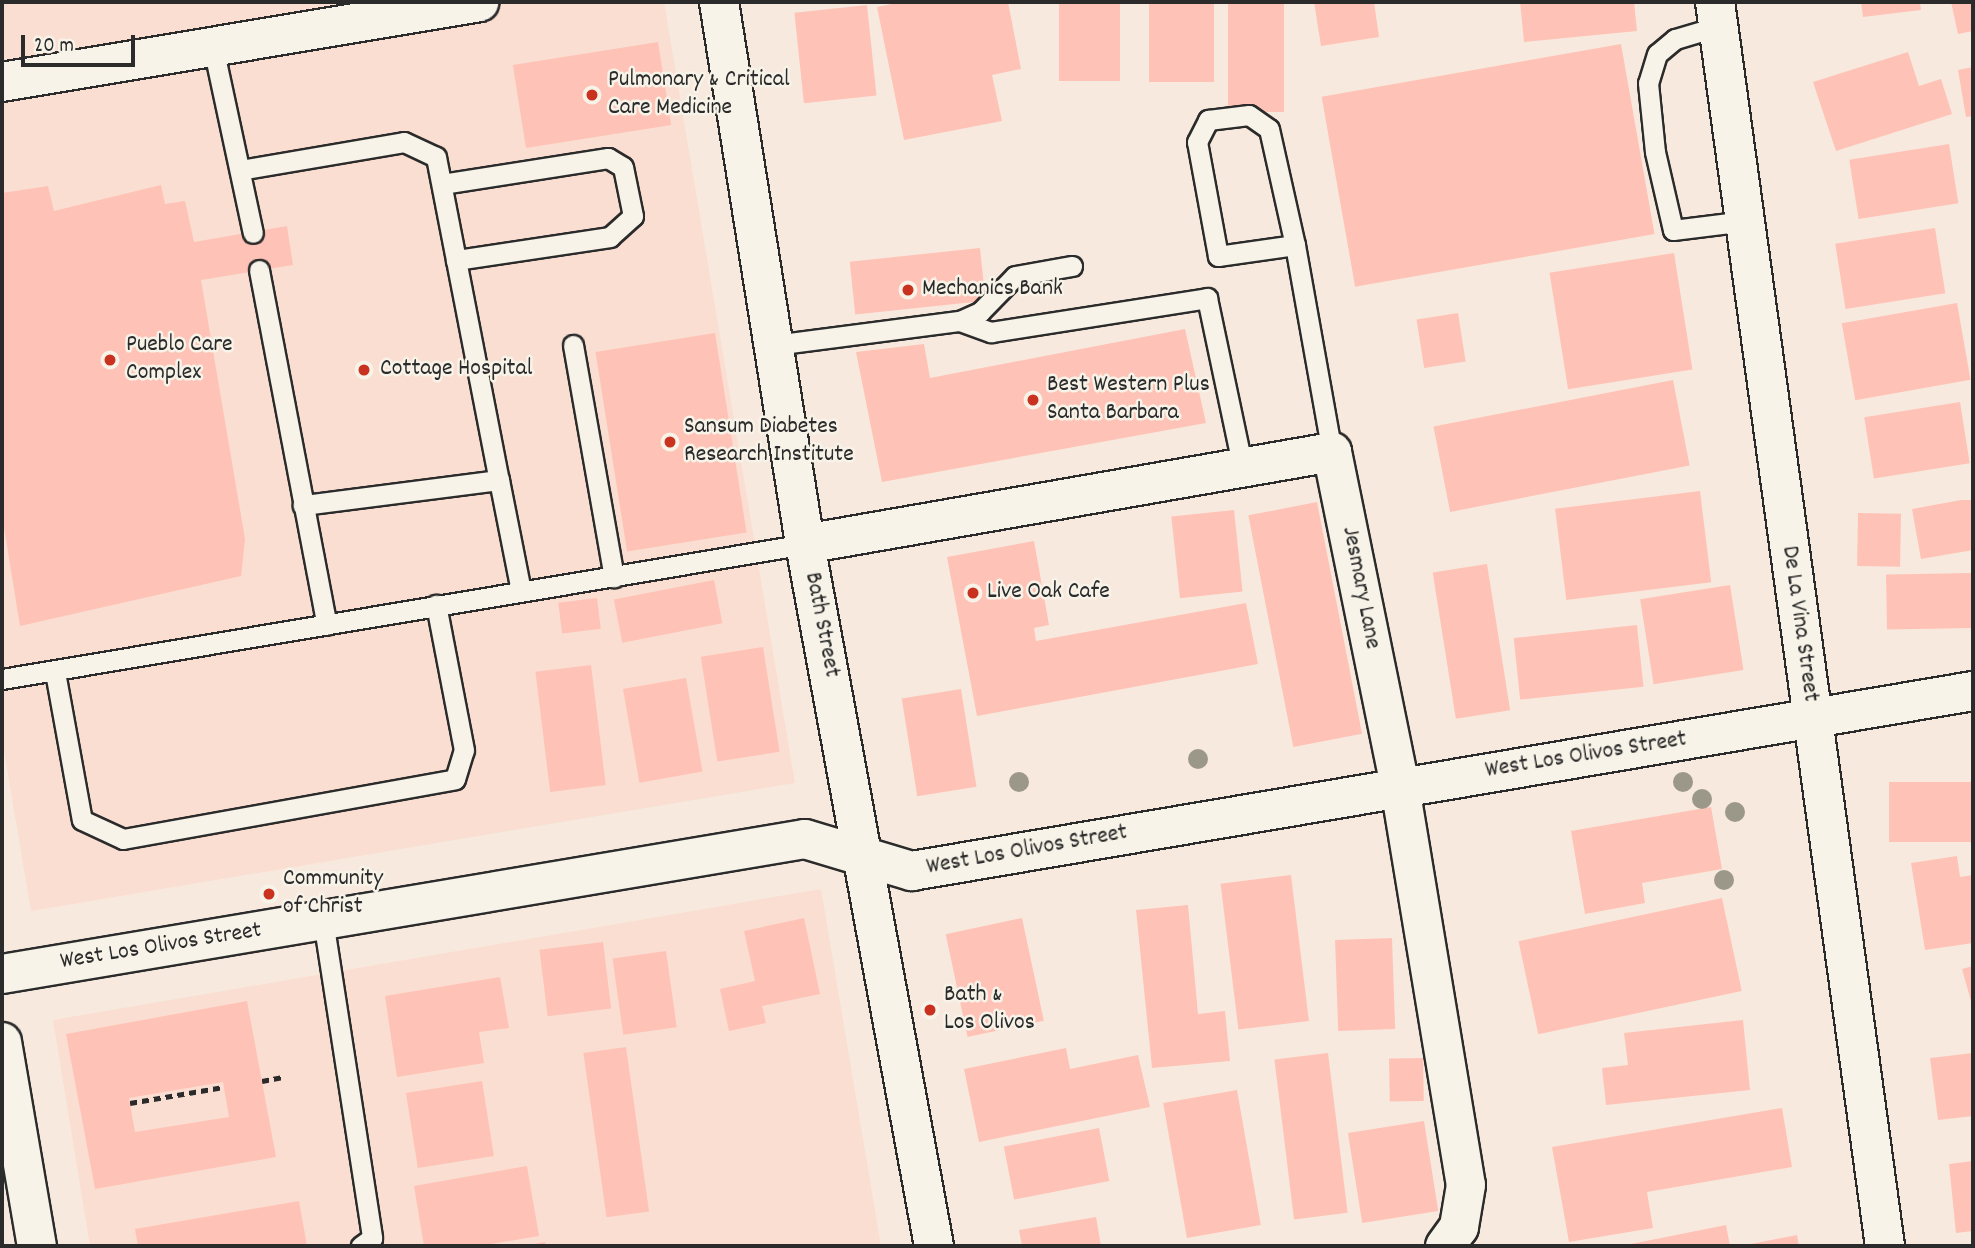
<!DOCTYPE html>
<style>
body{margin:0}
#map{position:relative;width:1975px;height:1248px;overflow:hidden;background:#f8e9de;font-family:Dekko,sans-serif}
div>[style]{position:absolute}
.built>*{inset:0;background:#faded2}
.building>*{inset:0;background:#fec3b6;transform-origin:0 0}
.path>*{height:4.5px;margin-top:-2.25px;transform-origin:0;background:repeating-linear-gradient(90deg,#2b2b2b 0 7px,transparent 0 12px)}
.roads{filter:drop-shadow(2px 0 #2b2b2b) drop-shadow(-2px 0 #2b2b2b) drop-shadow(0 2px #2b2b2b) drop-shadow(0 -2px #2b2b2b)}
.service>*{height:19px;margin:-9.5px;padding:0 9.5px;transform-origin:9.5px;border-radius:9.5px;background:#f7f3e8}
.minor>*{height:38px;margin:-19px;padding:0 19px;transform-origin:19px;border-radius:19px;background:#f7f3e8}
.tertiary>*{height:38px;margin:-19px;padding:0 19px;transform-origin:19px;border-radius:19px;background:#f7f3e8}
.trees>*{width:20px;height:20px;margin:-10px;border-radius:50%;background:#9c9889}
.dots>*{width:19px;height:19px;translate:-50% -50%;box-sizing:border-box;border:4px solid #f7f3e8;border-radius:50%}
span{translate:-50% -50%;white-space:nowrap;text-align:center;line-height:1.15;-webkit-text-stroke:5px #f7f3e8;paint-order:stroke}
.poi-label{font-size:24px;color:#2b2b2b}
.left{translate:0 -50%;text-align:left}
.street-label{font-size:24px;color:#2b2b2b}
.frame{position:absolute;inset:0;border:4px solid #2b2b2b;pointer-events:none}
.scale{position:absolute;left:21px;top:35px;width:114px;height:32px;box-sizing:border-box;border:4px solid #2b2b2b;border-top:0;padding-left:9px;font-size:21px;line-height:24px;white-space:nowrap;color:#2b2b2b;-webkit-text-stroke:5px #f7f3e8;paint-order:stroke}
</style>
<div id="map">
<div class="built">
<div style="clip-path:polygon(2px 2px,664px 2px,795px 783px,31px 911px,2px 739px)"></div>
<div style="clip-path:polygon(821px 889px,881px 1246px,90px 1246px,53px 1020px)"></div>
</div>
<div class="building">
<div style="clip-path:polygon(901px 2px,1008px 2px,1021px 69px,992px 75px,1002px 121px,904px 140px,877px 7px)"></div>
<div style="left:1059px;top:2px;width:61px;height:79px"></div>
<div style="left:1149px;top:2px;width:65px;height:80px"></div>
<div style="left:1228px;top:2px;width:56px;height:110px"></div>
<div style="clip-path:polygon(1314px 2px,1374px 2px,1379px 37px,1321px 46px)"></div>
<div style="clip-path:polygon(1520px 2px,1634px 2px,1637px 31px,1524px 42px)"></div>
<div style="clip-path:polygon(1861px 2px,1920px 2px,1921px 10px,1863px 17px)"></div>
<div style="clip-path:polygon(1951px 2px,1973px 2px,1973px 31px,1958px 34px)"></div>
<div style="left:867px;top:5px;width:91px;height:73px;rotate:84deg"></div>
<div style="left:658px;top:42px;width:84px;height:147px;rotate:81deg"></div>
<div style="left:1621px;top:44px;width:193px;height:304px;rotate:80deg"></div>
<div style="clip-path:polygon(1908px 52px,1919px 86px,1941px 79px,1952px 114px,1836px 151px,1813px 82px)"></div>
<div style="clip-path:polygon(1973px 67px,1973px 116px,1966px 117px,1958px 70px)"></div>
<div style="left:1949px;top:144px;width:60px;height:101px;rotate:81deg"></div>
<div style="clip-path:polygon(161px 185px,165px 204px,185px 201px,194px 242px,287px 226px,293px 265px,201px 280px,245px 539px,241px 576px,20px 626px,2px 515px,2px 193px,48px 186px,54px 211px)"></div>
<div style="left:1935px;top:228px;width:66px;height:101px;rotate:81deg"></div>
<div style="left:980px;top:248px;width:53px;height:131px;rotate:84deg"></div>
<div style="left:1674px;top:253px;width:118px;height:126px;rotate:81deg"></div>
<div style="left:1957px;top:303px;width:78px;height:117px;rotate:80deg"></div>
<div style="left:1458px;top:313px;width:49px;height:42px;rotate:81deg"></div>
<div style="clip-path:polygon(1185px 329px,1206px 423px,882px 482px,856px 352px,924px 344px,930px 378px)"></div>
<div style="left:715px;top:333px;width:202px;height:121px;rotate:81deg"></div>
<div style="left:1673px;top:380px;width:87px;height:244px;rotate:79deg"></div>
<div style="left:1960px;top:402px;width:62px;height:97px;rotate:81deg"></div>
<div style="left:1700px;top:491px;width:92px;height:146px;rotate:83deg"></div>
<div style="clip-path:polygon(1961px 500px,1973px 500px,1973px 550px,1921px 559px,1912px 509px)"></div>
<div style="left:1317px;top:502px;width:236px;height:70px;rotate:79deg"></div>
<div style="left:1234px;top:510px;width:82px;height:63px;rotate:84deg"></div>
<div style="left:1858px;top:513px;width:43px;height:53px;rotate:1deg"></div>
<div style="clip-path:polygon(1034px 541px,1049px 625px,1034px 628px,1036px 641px,1246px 603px,1258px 664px,977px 716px,947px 557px)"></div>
<div style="left:1487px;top:564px;width:148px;height:55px;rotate:81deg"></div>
<div style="left:1972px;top:573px;width:55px;height:86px;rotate:89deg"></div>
<div style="left:714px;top:580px;width:44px;height:102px;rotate:79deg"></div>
<div style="left:1730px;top:585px;width:86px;height:91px;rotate:81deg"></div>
<div style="left:597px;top:598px;width:31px;height:39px;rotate:83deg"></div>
<div style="left:1637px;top:625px;width:62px;height:124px;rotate:84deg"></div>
<div style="left:763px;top:647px;width:106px;height:63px;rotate:81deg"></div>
<div style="left:591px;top:665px;width:121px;height:56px;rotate:83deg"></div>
<div style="left:686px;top:678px;width:95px;height:64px;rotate:80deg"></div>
<div style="left:961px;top:689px;width:99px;height:60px;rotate:81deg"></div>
<div style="left:1973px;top:782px;width:60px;height:84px;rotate:90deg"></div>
<div style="clip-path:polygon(1711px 807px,1722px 869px,1642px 883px,1645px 903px,1585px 914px,1571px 831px)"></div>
<div style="clip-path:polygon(1957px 856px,1960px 877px,1973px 875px,1973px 943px,1925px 950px,1911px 863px)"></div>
<div style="left:1291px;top:875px;width:147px;height:71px;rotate:83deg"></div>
<div style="left:1722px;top:898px;width:95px;height:208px;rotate:78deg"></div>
<div style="clip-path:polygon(1188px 905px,1198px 1014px,1225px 1011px,1230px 1061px,1152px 1068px,1136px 910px)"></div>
<div style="clip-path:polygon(804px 918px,820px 994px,762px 1006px,766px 1023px,729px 1031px,720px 989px,755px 981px,744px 931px)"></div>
<div style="left:1022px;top:918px;width:105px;height:78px;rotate:78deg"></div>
<div style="left:1392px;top:938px;width:91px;height:57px;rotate:88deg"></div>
<div style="left:603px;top:942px;width:67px;height:64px;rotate:83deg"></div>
<div style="left:666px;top:951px;width:77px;height:54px;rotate:82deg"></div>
<div style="clip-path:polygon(1973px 966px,1973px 1005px,1972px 1005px,1962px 969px)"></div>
<div style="clip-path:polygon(500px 977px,509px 1028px,479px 1032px,484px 1063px,397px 1077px,385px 996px)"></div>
<div style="clip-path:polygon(evenodd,247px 1001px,276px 1157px,95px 1189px,66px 1034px,247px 1001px,223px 1082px,229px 1117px,135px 1132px,129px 1098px,223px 1082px)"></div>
<div style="clip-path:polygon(1743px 1020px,1750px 1090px,1606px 1105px,1602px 1068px,1628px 1065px,1624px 1033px)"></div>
<div style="left:626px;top:1047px;width:166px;height:43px;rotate:82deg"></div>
<div style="clip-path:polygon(1066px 1048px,1070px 1069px,1138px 1055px,1150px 1107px,979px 1142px,964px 1069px)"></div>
<div style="left:1328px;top:1053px;width:161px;height:54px;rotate:83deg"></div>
<div style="clip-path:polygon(1973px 1053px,1973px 1116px,1938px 1120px,1930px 1058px)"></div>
<div style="left:1423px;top:1058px;width:43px;height:34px;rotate:89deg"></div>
<div style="left:482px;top:1081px;width:76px;height:77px;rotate:81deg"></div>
<div style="left:1237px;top:1090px;width:137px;height:75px;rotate:80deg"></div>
<div style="clip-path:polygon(1782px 1108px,1792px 1167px,1647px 1192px,1653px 1228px,1569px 1242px,1552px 1147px)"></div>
<div style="left:1424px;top:1121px;width:91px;height:77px;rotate:81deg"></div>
<div style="left:1099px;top:1128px;width:54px;height:97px;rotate:79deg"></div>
<div style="clip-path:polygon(1973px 1161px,1973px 1231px,1956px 1233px,1949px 1164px)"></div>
<div style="clip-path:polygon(527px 1166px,539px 1236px,479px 1246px,424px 1246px,414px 1186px)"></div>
<div style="clip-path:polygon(299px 1201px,307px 1246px,138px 1246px,135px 1229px)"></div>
<div style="clip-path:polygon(1096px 1217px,1101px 1246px,1022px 1246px,1019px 1230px)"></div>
<div style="clip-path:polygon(1726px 1225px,1730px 1246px,1626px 1246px,1626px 1245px)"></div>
<div style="clip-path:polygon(1797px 1235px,1799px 1246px,1746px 1246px,1746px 1245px)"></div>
<div style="clip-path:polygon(545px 1242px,546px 1246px,528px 1246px,528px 1245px)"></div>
</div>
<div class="path">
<div style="left:262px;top:1081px;width:20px;rotate:-11deg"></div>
<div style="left:130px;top:1103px;width:95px;rotate:-9.7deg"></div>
</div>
<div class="roads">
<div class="service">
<div style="left:1719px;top:26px;width:46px;rotate:163.5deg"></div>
<div style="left:1675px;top:39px;width:23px;rotate:140deg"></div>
<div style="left:1657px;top:54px;width:30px;rotate:107deg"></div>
<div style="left:1648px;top:83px;width:69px;rotate:84.2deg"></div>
<div style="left:1655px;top:152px;width:80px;rotate:77deg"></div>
<div style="left:1673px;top:230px;width:73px;rotate:-7.1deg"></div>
<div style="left:213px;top:47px;width:190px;rotate:77.9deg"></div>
<div style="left:240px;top:170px;width:166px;rotate:-9.7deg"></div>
<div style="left:404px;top:142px;width:35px;rotate:25deg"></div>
<div style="left:436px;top:157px;width:329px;rotate:79deg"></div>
<div style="left:499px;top:480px;width:198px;rotate:172.7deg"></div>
<div style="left:442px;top:184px;width:168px;rotate:-8.9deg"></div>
<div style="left:608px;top:158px;width:17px;rotate:31deg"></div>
<div style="left:623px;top:167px;width:50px;rotate:78.5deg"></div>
<div style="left:633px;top:216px;width:31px;rotate:138deg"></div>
<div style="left:610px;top:237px;width:156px;rotate:171.5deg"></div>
<div style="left:1295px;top:245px;width:78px;rotate:171.9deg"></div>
<div style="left:1218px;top:256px;width:116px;rotate:-100.4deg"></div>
<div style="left:1197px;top:142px;width:25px;rotate:-63deg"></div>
<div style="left:1208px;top:120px;width:41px;rotate:-7deg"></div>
<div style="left:1249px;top:115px;width:24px;rotate:35deg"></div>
<div style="left:1269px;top:129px;width:119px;rotate:77.4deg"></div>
<div style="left:1295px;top:245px;width:210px;rotate:79.9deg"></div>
<div style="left:259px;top:270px;width:361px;rotate:79.2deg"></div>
<div style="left:960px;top:321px;width:22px;rotate:-24deg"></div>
<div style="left:980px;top:312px;width:50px;rotate:-45.8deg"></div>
<div style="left:1015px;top:276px;width:58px;rotate:-10deg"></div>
<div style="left:573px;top:345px;width:236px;rotate:80deg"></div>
<div style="left:774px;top:345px;width:188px;rotate:-7.4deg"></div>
<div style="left:960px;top:321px;width:33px;rotate:20deg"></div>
<div style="left:991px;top:332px;width:219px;rotate:-8.9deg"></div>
<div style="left:1207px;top:298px;width:175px;rotate:78.1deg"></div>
<div style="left:499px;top:480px;width:113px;rotate:78.8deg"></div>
<div style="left:55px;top:672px;width:150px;rotate:79.7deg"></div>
<div style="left:82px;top:820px;width:45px;rotate:24.9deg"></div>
<div style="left:123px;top:839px;width:337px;rotate:-10.2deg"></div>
<div style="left:455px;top:779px;width:30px;rotate:-73deg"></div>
<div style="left:464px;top:750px;width:148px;rotate:-100.9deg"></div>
<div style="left:2px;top:679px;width:814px;rotate:-9.54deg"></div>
<div style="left:323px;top:920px;width:322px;rotate:81.2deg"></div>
<div style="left:372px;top:1238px;width:14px;rotate:144deg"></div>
</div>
<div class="minor">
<div style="left:719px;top:2px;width:549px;rotate:80.98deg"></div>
<div style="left:805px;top:544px;width:714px;rotate:79.59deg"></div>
<div style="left:2px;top:82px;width:484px;rotate:-9.5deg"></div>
<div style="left:805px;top:544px;width:535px;rotate:-9.9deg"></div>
<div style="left:1332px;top:452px;width:342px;rotate:78.5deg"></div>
<div style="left:1400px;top:787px;width:403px;rotate:80.6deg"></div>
<div style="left:1466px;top:1185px;width:43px;rotate:99.5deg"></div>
<div style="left:1459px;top:1227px;width:24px;rotate:126deg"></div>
<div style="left:2px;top:974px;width:814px;rotate:-9.54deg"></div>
<div style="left:805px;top:839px;width:112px;rotate:16.7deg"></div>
<div style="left:912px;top:871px;width:1076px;rotate:-9.63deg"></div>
<div style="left:2px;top:1042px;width:207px;rotate:80.3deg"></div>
</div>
<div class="tertiary">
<div style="left:1715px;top:2px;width:1256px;rotate:82.22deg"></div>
</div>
</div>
<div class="trees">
<div style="left:1198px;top:759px"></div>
<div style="left:1019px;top:782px"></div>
<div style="left:1683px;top:782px"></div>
<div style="left:1702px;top:799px"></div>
<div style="left:1735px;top:812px"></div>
<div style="left:1724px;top:880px"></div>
</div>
<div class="dots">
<div style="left:592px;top:95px;background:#c8321e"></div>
<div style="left:908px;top:290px;background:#c8321e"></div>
<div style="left:110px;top:360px;background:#c8321e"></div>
<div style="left:364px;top:370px;background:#c8321e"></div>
<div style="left:1033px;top:400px;background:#c8321e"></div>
<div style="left:670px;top:442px;background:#c8321e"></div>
<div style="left:973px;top:593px;background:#c8321e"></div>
<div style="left:269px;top:894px;background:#c8321e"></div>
<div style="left:930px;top:1010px;background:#c8321e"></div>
</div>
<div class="poi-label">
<span class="left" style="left:608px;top:95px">Pulmonary &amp; Critical<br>Care Medicine</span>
<span class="left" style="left:922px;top:290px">Mechanics Bank</span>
<span class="left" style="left:126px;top:360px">Pueblo Care<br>Complex</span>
<span class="left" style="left:380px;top:370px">Cottage Hospital</span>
<span class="left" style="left:1047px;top:400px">Best Western Plus<br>Santa Barbara</span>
<span class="left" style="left:684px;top:442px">Sansum Diabetes<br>Research Institute</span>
<span class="left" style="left:987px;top:593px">Live Oak Cafe</span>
<span class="left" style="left:283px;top:894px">Community<br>of Christ</span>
<span class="left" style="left:944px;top:1010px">Bath &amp;<br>Los Olivos</span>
</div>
<div class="street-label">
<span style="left:1360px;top:588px;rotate:79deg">Jesmary Lane</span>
<span style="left:1799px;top:624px;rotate:82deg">De La Vina Street</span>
<span style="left:821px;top:625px;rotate:79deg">Bath Street</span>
<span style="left:1586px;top:756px;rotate:-9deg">West Los Olivos Street</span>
<span style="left:1027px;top:851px;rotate:-10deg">West Los Olivos Street</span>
<span style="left:161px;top:947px;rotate:-9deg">West Los Olivos Street</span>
</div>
<div class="frame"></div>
<div class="scale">20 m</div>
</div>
